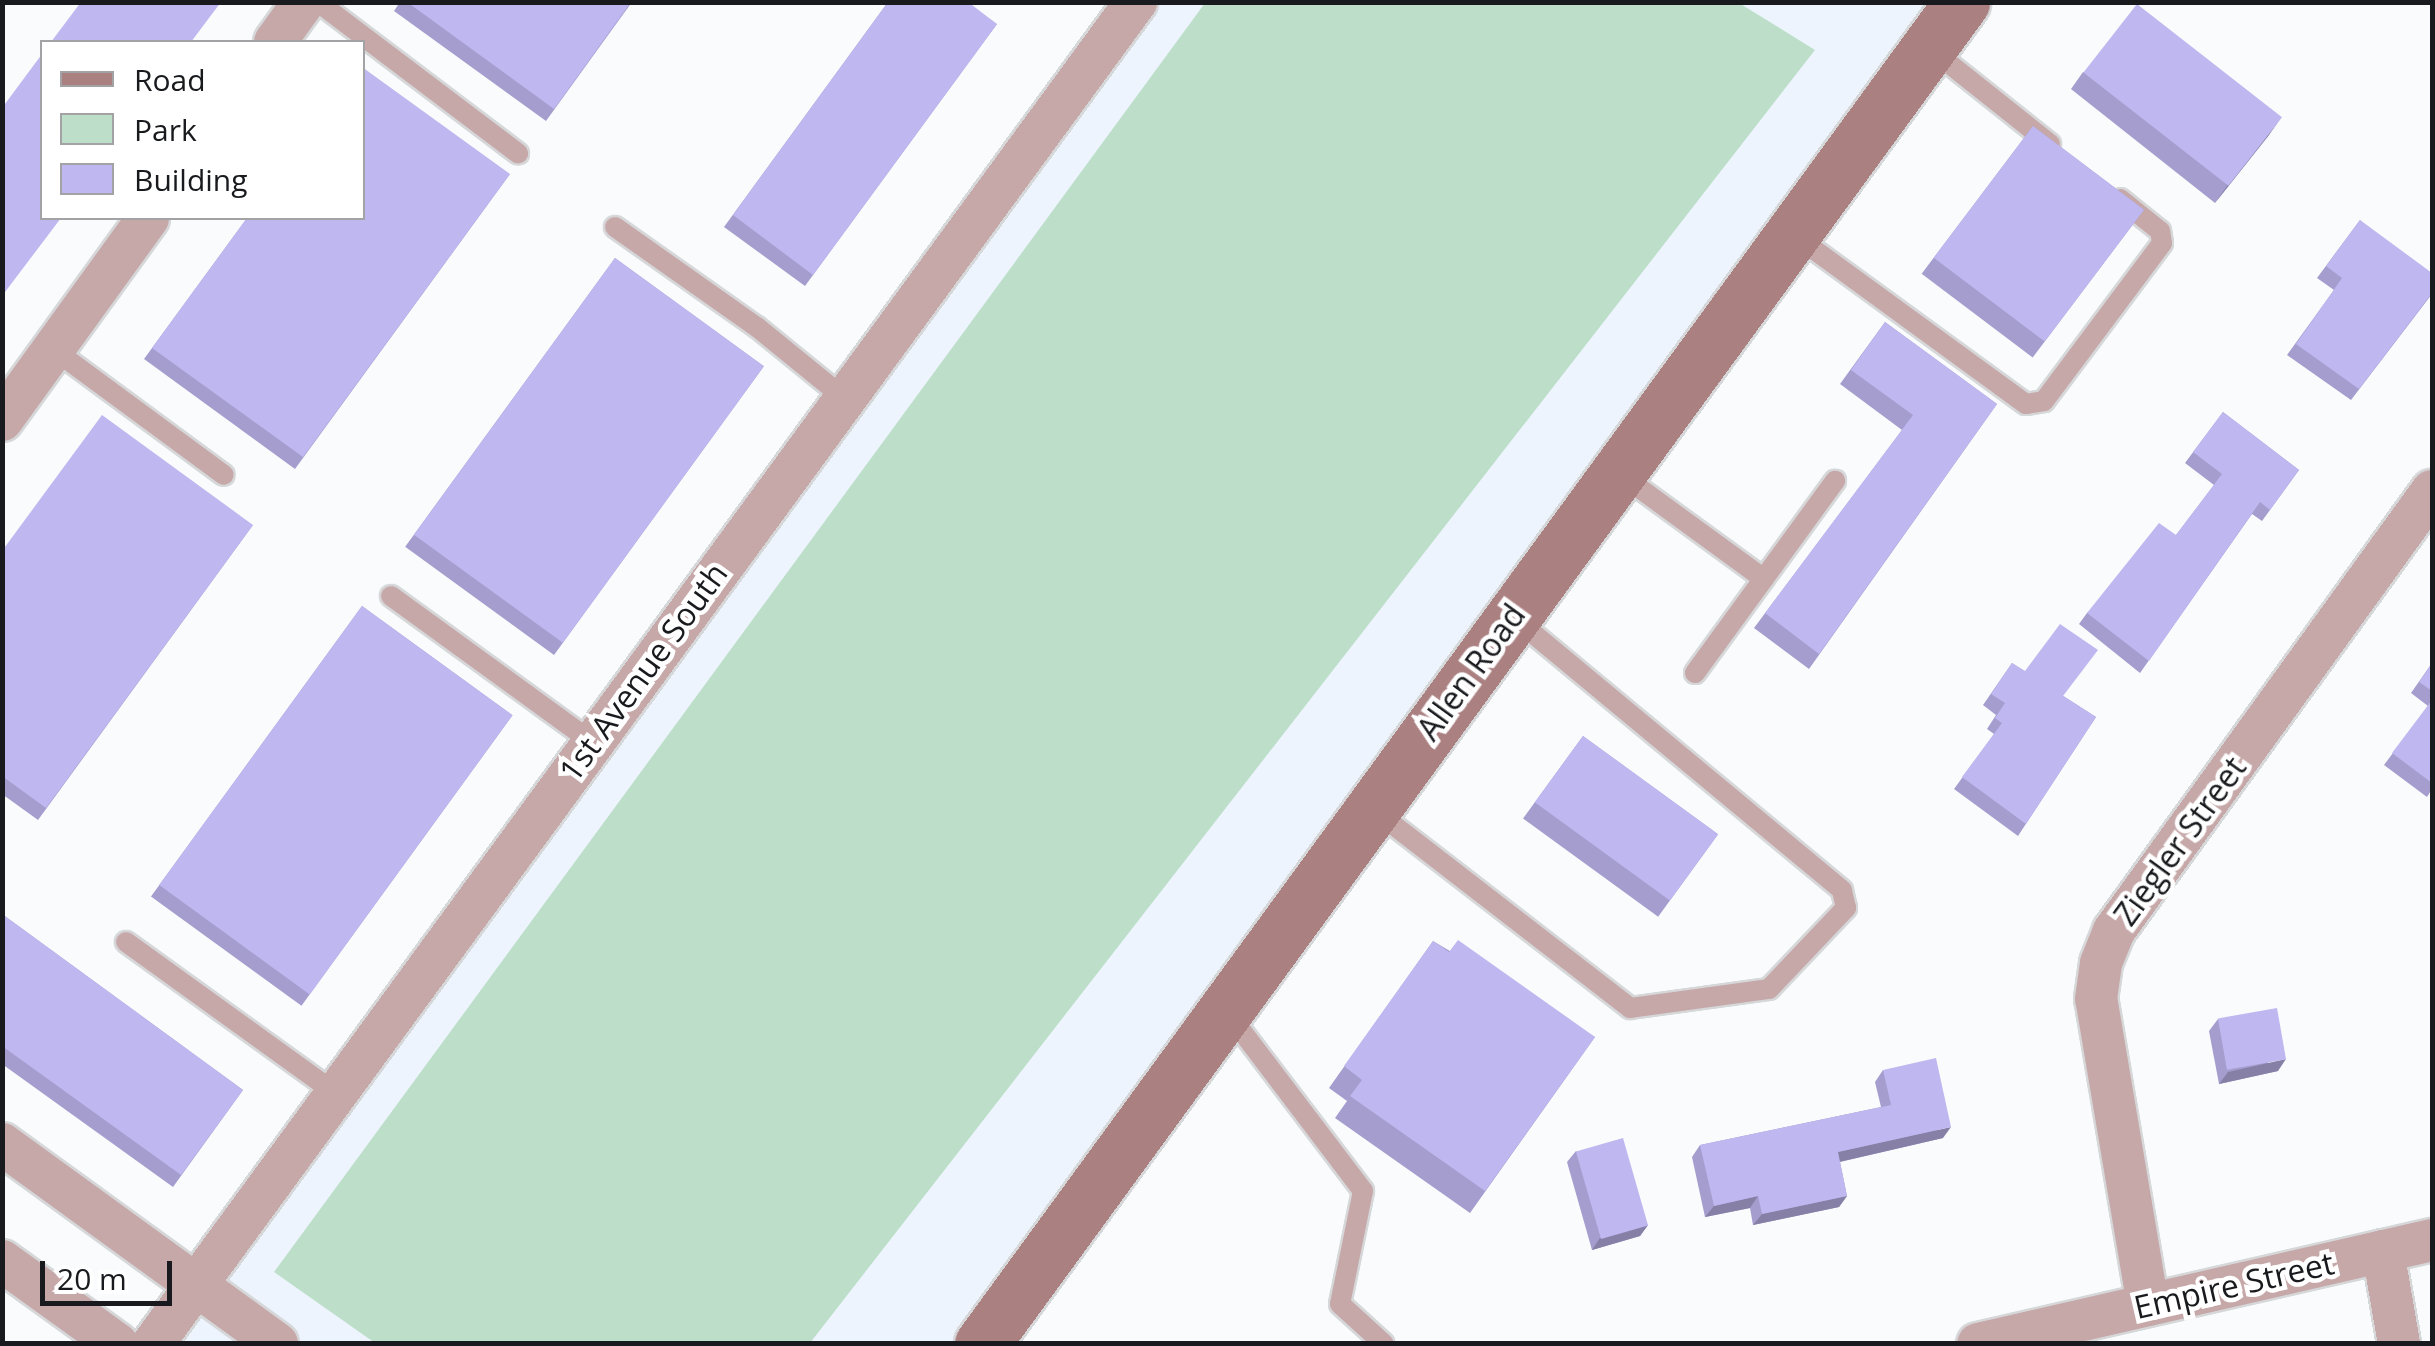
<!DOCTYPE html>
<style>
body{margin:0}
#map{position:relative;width:2435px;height:1346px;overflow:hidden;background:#fafbfd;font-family:"Open Sans",sans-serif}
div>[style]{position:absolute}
.built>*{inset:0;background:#edf4fe}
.green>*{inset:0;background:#bddfc9}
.roads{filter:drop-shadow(2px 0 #d6d7d9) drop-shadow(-2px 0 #d6d7d9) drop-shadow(0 2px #d6d7d9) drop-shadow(0 -2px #d6d7d9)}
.service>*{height:20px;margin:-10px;padding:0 10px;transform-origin:10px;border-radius:10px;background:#c6a8a9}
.minor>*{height:42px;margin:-21px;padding:0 21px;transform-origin:21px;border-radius:21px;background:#c6a8a9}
.secondary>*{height:55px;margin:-27.5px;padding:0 27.5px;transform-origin:27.5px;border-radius:27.5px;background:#aa8081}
.wall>*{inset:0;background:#a49dce;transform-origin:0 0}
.shaded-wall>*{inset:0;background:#8680a7}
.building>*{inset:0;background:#bfb7ef;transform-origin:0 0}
span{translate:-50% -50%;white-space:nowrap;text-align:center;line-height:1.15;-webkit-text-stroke:9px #fff;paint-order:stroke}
.street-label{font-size:32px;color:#181a1d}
.frame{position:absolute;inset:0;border:5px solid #181a1d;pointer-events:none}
.legend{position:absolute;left:40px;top:40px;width:325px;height:180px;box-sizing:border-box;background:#fff;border:2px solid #a3a3a5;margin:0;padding:12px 18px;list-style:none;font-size:30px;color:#181a1d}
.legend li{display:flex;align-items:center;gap:20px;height:50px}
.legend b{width:50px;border:2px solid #a3a3a5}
.scale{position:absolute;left:40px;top:1261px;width:132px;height:45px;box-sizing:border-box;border:5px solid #181a1d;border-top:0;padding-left:12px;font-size:30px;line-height:35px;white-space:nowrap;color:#181a1d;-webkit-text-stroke:8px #fff;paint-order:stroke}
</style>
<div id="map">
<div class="built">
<div style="clip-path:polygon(1136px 3px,1962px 3px,982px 1343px,153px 1344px)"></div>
</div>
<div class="green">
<div style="clip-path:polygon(1205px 3px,1739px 3px,1815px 50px,810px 1343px,375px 1343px,274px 1272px)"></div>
</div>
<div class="roads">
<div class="service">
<div style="left:318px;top:2px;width:251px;rotate:37.1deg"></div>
<div style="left:1932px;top:50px;width:151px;rotate:38.5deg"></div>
<div style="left:615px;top:227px;width:174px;rotate:35.2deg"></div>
<div style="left:757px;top:327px;width:112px;rotate:39.2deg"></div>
<div style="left:1794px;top:235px;width:287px;rotate:36.1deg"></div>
<div style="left:2026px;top:404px;width:18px;rotate:-9deg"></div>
<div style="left:2044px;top:401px;width:197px;rotate:-53.2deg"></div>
<div style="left:2162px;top:243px;width:12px;rotate:-99deg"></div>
<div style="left:2160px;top:231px;width:51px;rotate:-141.3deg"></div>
<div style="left:53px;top:349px;width:212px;rotate:36.4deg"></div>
<div style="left:1620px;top:474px;width:178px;rotate:36.1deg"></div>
<div style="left:391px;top:596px;width:248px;rotate:36deg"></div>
<div style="left:1695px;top:673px;width:238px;rotate:-53.9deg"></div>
<div style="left:1374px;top:810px;width:324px;rotate:37.7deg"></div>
<div style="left:1630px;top:1008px;width:140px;rotate:-7.8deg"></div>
<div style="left:1769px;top:989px;width:112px;rotate:-46.5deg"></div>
<div style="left:1846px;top:908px;width:18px;rotate:-103deg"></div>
<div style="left:1842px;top:890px;width:426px;rotate:-140.3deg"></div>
<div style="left:126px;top:942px;width:256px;rotate:35.8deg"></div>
<div style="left:1228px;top:1013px;width:223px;rotate:52.8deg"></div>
<div style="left:1363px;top:1191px;width:115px;rotate:101.5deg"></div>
<div style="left:1340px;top:1304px;width:59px;rotate:42.3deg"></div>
</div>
<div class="minor">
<div style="left:275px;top:42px;width:49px;rotate:-54.1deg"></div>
<div style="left:2px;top:420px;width:249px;rotate:-54.1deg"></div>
<div style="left:2px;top:1144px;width:340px;rotate:36deg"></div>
<div style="left:2383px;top:1251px;width:94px;rotate:80.2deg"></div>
<div style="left:2px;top:1261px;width:142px;rotate:35.8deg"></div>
<div style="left:2148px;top:1305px;width:310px;rotate:-99.6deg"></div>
<div style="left:2096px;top:999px;width:36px;rotate:-82deg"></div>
<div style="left:2101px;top:963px;width:35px;rotate:-68deg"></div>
<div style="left:2114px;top:931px;width:543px;rotate:-54.14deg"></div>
<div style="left:153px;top:1344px;width:1664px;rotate:-53.78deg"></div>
<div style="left:1978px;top:1344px;width:466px;rotate:-12.9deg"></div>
</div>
<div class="secondary">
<div style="left:982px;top:1344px;width:1662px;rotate:-53.86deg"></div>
</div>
</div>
<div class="wall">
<div style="clip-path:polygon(400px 2px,632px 2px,546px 121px,394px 11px)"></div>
<div style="clip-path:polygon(888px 2px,997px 24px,805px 286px,724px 227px)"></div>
<div style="clip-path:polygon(2083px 72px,2269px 135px,2215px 203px,2071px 89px)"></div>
<div style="left:2033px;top:126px;width:139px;height:185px;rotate:37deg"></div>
<div style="clip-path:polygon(510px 174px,295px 469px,144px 359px,247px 218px)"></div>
<div style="clip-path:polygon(2360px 220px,2432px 294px,2351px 400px,2287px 355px,2334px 290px,2317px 278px)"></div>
<div style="left:615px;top:258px;width:184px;height:357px;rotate:36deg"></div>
<div style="clip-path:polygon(1885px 322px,1997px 404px,1809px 669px,1754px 628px,1902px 430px,1840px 384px)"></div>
<div style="clip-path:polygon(2223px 412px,2299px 470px,2262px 521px,2252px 514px,2140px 673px,2079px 624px,2087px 613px,2176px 535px,2214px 485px,2185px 463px)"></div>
<div style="clip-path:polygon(253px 525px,38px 820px,2px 794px,2px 551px)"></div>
<div style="left:362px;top:606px;width:186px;height:359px;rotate:36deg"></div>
<div style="clip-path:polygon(2012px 663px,2096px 717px,2018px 836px,1954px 789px,1994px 734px,1987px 729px,1996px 715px,1983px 705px)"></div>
<div style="clip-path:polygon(2432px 663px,2432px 789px,2427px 797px,2384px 765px,2428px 706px,2411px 693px)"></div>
<div style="left:1583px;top:736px;width:167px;height:102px;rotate:36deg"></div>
<div style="clip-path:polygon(2px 914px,243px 1090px,173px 1187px,2px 1064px)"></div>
<div style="clip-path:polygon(1433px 941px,1595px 1037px,1470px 1213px,1335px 1118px,1347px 1101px,1329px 1088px)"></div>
<div style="clip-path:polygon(2218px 1019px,2278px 1071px,2219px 1084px,2209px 1031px)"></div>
<div style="clip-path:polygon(1883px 1070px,1943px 1138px,1840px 1162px,1847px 1196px,1839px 1207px,1753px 1225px,1750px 1208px,1705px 1217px,1692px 1157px,1700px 1145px,1881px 1107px,1875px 1082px)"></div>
<div style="clip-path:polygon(1576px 1151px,1648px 1225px,1640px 1236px,1592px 1250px,1567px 1162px)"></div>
</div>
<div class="shaded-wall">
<div style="clip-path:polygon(2281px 118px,2269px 135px,2215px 203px,2227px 186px)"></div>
<div style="clip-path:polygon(2286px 1059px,2278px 1071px,2219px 1084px,2228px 1072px)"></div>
<div style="clip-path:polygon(1951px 1127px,1943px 1138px,1830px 1164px,1838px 1152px)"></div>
<div style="clip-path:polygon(1758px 1196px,1750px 1208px,1705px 1217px,1714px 1206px)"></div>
<div style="clip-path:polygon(1847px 1196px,1839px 1207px,1753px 1225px,1762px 1214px)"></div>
<div style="clip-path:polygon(1648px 1225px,1640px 1236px,1592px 1250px,1600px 1238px)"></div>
</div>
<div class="building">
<div style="clip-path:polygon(81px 2px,221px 2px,191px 42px,51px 42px)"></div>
<div style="clip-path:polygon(407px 2px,631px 2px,554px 109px)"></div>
<div style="clip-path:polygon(888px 2px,968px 2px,997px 24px,813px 275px,733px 215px)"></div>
<div style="left:2137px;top:4px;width:184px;height:87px;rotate:38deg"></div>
<div style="clip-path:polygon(42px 54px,42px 218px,61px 218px,2px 296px,2px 108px)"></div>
<div style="clip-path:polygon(362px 67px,510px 174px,303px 457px,152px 348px,247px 218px,362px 218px)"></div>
<div style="left:2033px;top:126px;width:139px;height:165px;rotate:37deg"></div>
<div style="clip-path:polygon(2360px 220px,2432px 273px,2432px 293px,2359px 389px,2296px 344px,2342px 278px,2326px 266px)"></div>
<div style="left:615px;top:258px;width:184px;height:342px;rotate:36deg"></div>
<div style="clip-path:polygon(1885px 322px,1997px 404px,1819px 654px,1765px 613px,1913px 415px,1851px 370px)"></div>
<div style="clip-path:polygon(2223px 412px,2299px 470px,2270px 510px,2260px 502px,2149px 661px,2087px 613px,2159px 523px,2176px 535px,2222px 474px,2193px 452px)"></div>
<div style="clip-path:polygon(102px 415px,253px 525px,46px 808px,2px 776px,2px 551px)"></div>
<div style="left:362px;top:606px;width:186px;height:345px;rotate:36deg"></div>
<div style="clip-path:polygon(2060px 624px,2098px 650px,2063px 696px,2096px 717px,2026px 824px,1962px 777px,2002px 723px,1995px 718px,2005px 703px,1991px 694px,2012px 663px,2025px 671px)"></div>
<div style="clip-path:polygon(2432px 663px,2432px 691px,2419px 682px)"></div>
<div style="clip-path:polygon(2432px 700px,2432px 783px,2392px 753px)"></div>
<div style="left:1583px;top:736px;width:167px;height:82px;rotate:36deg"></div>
<div style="clip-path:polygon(2px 914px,243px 1090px,181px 1175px,2px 1046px)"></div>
<div style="clip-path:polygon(1458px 940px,1595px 1037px,1485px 1191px,1350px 1096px,1362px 1080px,1344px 1066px,1433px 941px,1449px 952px)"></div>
<div style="left:2277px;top:1008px;width:52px;height:60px;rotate:80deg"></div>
<div style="clip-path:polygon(1936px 1058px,1951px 1127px,1838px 1152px,1847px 1196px,1762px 1214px,1758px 1196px,1714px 1206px,1700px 1145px,1891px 1105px,1883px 1070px)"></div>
<div style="left:1623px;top:1138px;width:91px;height:49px;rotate:74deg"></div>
</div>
<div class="street-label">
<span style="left:643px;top:672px;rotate:-54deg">1st Avenue South</span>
<span style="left:1471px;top:672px;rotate:-54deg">Allen Road</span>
<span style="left:2180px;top:841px;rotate:-54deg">Ziegler Street</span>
<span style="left:2234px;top:1285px;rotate:-13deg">Empire Street</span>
</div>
<div class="frame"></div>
<ul class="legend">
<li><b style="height:12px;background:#aa8081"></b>Road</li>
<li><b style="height:28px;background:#bddfc9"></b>Park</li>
<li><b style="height:28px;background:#bfb7ef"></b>Building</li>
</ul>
<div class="scale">20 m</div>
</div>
